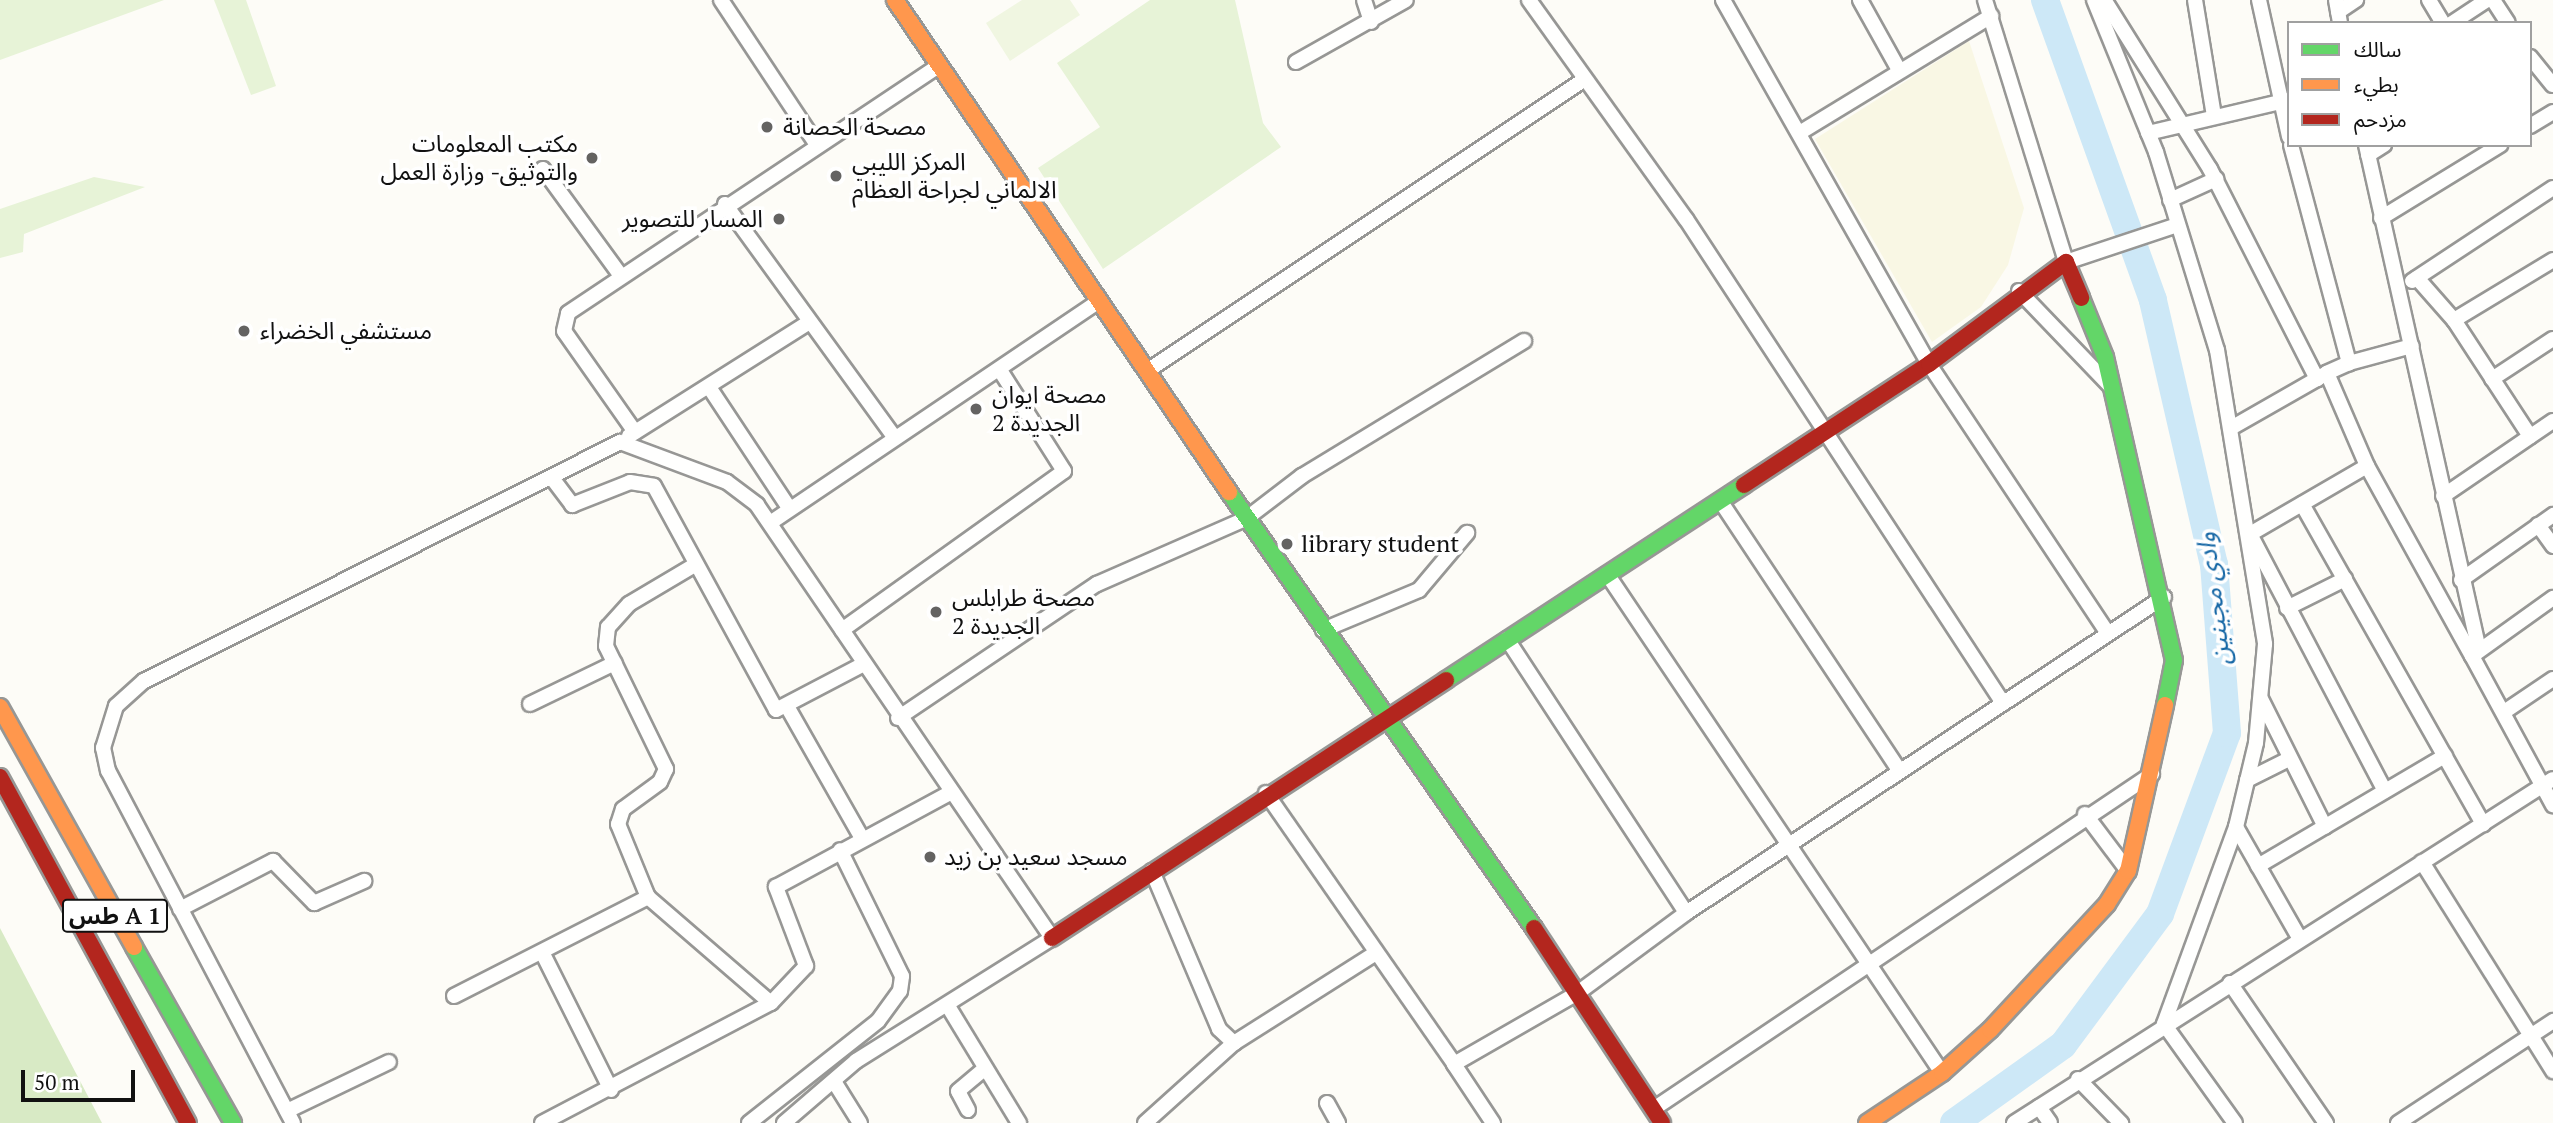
<!DOCTYPE html>
<meta charset="utf-8">
<style>
body{margin:0}
#map{position:relative;width:2553px;height:1123px;overflow:hidden;background:#fdfcf7;font-family:"PT Serif","Noto Sans Arabic",serif}
div>[style]{position:absolute}
.farmland>*{inset:0;background:#f9f7e4}
.green>*{inset:0;background:#e7f3d7}
.forest>*{inset:0;background:#d8eac5}
.pitch>*{inset:0;background:#f0f6e1}
.river>*{height:28px;margin:-14px;padding:0 14px;transform-origin:14px;border-radius:14px;background:#cde8f7}
.roads{filter:drop-shadow(2px 0 #979795) drop-shadow(-2px 0 #979795) drop-shadow(0 2px #979795) drop-shadow(0 -2px #979795)}
.street>*{height:14px;margin:-7px;padding:0 7px;transform-origin:7px;border-radius:7px;background:#fffffe}
.fast>*{height:16px;margin:-8px;padding:0 8px;transform-origin:8px;border-radius:8px;background:#63d668}
.slow>*{height:16px;margin:-8px;padding:0 8px;transform-origin:8px;border-radius:8px;background:#ff974d}
.jam>*{height:16px;margin:-8px;padding:0 8px;transform-origin:8px;border-radius:8px;background:#b3261e}
.dots>*{width:19px;height:19px;translate:-50% -50%;box-sizing:border-box;border:4px solid #fff;border-radius:50%}
span{translate:-50% -50%;white-space:nowrap;text-align:center;line-height:1.15;-webkit-text-stroke:7px #fff;paint-order:stroke}
.shield-label span{padding:2px 5px;background:#fff;border:2px solid;border-radius:5px;-webkit-text-stroke-width:0}
.shield-label{font-size:23px;color:#111;font-weight:700}
.poi-label{font-size:24px;color:#111}
.left{translate:0 -50%;text-align:left}
.right{translate:-100% -50%;text-align:right}
.water-label{font-size:26px;color:#1768a6;font-style:italic}
.legend{position:absolute;left:2287px;top:21px;width:245px;height:126px;box-sizing:border-box;background:#fff;border:2px solid #a0a0a0;margin:0;padding:9px 12px;list-style:none;font-size:21px;color:#111}
.legend li{display:flex;align-items:center;gap:14px;height:35px}
.legend b{width:35px;border:2px solid #a0a0a0}
.scale{position:absolute;left:21px;top:1070px;width:114px;height:32px;box-sizing:border-box;border:4px solid #111;border-top:0;padding-left:9px;font-size:21px;line-height:24px;white-space:nowrap;color:#111;-webkit-text-stroke:5px #fff;paint-order:stroke}
</style>
<div id="map">
<div class="farmland">
<div style="clip-path:polygon(1969px 41px,2024px 208px,2008px 265px,1981px 307px,1932px 342px,1815px 139px)"></div>
</div>
<div class="green">
<div style="clip-path:polygon(0 0,164px 0,0 60px)"></div>
<div style="clip-path:polygon(214px 0,246px 0,276px 86px,251px 95px)"></div>
<div style="clip-path:polygon(1150px 0,1235px 0,1263px 123px,1281px 147px,1103px 269px,1038px 168px,1100px 127px,1057px 63px)"></div>
<div style="clip-path:polygon(94px 177px,145px 187px,24px 234px,23px 252px,0 258px,0 209px)"></div>
</div>
<div class="forest">
<div style="clip-path:polygon(0 928px,102px 1123px,0 1123px)"></div>
</div>
<div class="pitch">
<div style="clip-path:polygon(1022px 0,1070px 0,1080px 15px,1010px 61px,986px 23px)"></div>
</div>
<div class="river">
<div style="left:1954px;top:1123px;width:134px;rotate:-35.6deg"></div>
<div style="left:2063px;top:1045px;width:163px;rotate:-53.5deg"></div>
<div style="left:2160px;top:914px;width:193px;rotate:-69.7deg"></div>
<div style="left:2227px;top:733px;width:169px;rotate:-94.4deg"></div>
<div style="left:2214px;top:565px;width:272px;rotate:-103deg"></div>
<div style="left:2153px;top:300px;width:319px;rotate:-109.8deg"></div>
</div>
<div class="roads">
<div class="street">
<div style="left:721px;top:0;width:174px;rotate:56.5deg"></div>
<div style="left:1364px;top:0;width:23px;rotate:72deg"></div>
<div style="left:1529px;top:0;width:269px;rotate:54.4deg"></div>
<div style="left:1686px;top:219px;width:579px;rotate:56.78deg"></div>
<div style="left:1723px;top:0;width:418px;rotate:60.5deg"></div>
<div style="left:1929px;top:364px;width:323px;rotate:56.4deg"></div>
<div style="left:1860px;top:0;width:80px;rotate:60.9deg"></div>
<div style="left:1985px;top:0;width:274px;rotate:72.8deg"></div>
<div style="left:2066px;top:262px;width:117px;rotate:-18.4deg"></div>
<div style="left:2094px;top:0;width:164px;rotate:67.8deg"></div>
<div style="left:2156px;top:152px;width:207px;rotate:72.9deg"></div>
<div style="left:2217px;top:350px;width:298px;rotate:80.7deg"></div>
<div style="left:2265px;top:644px;width:99px;rotate:95.2deg"></div>
<div style="left:2256px;top:743px;width:86px;rotate:103.4deg"></div>
<div style="left:2236px;top:827px;width:210px;rotate:110.1deg"></div>
<div style="left:2195px;top:0;width:118px;rotate:80.7deg"></div>
<div style="left:2259px;top:0;width:140px;rotate:77.6deg"></div>
<div style="left:2336px;top:0;width:23px;rotate:80deg"></div>
<div style="left:2429px;top:0;width:27px;rotate:59deg"></div>
<div style="left:2493px;top:0;width:27px;rotate:57deg"></div>
<div style="left:2105px;top:1px;width:198px;rotate:58deg"></div>
<div style="left:2210px;top:169px;width:236px;rotate:63deg"></div>
<div style="left:2317px;top:379px;width:12px;rotate:-31deg"></div>
<div style="left:2327px;top:373px;width:101px;rotate:66.7deg"></div>
<div style="left:2367px;top:466px;width:217px;rotate:61.1deg"></div>
<div style="left:2472px;top:656px;width:100px;rotate:-35.6deg"></div>
<div style="left:2338px;top:12px;width:22px;rotate:-34deg"></div>
<div style="left:2452px;top:23px;width:42px;rotate:-33.3deg"></div>
<div style="left:2530px;top:57px;width:36px;rotate:51deg"></div>
<div style="left:1296px;top:62px;width:126px;rotate:-29.4deg"></div>
<div style="left:2530px;top:126px;width:27px;rotate:-31deg"></div>
<div style="left:1801px;top:132px;width:223px;rotate:-31.4deg"></div>
<div style="left:2148px;top:133px;width:145px;rotate:-13.2deg"></div>
<div style="left:2291px;top:145px;width:226px;rotate:75.1deg"></div>
<div style="left:2349px;top:363px;width:24px;rotate:156deg"></div>
<div style="left:2366px;top:145px;width:517px;rotate:77.39deg"></div>
<div style="left:2368px;top:155px;width:19px;rotate:-32deg"></div>
<div style="left:543px;top:169px;width:132px;rotate:53.9deg"></div>
<div style="left:2170px;top:200px;width:51px;rotate:-24.5deg"></div>
<div style="left:725px;top:204px;width:289px;rotate:54deg"></div>
<div style="left:2381px;top:218px;width:140px;rotate:-31.5deg"></div>
<div style="left:2417px;top:278px;width:56px;rotate:48.6deg"></div>
<div style="left:2454px;top:320px;width:139px;rotate:56.8deg"></div>
<div style="left:2412px;top:281px;width:169px;rotate:-33.4deg"></div>
<div style="left:2019px;top:291px;width:132px;rotate:46.2deg"></div>
<div style="left:2454px;top:320px;width:116px;rotate:-31.2deg"></div>
<div style="left:2349px;top:363px;width:65px;rotate:-15.1deg"></div>
<div style="left:1147px;top:371px;width:526px;rotate:-33.69deg"></div>
<div style="left:2492px;top:379px;width:73px;rotate:-33.3deg"></div>
<div style="left:709px;top:387px;width:145px;rotate:56.5deg"></div>
<div style="left:2231px;top:428px;width:99px;rotate:-29.7deg"></div>
<div style="left:635px;top:432px;width:123px;rotate:-125.1deg"></div>
<div style="left:564px;top:331px;width:18px;rotate:-77deg"></div>
<div style="left:568px;top:313px;width:445px;rotate:-33.7deg"></div>
<div style="left:629px;top:436px;width:212px;rotate:-32.3deg"></div>
<div style="left:2367px;top:466px;width:135px;rotate:149.8deg"></div>
<div style="left:2250px;top:534px;width:290px;rotate:62.3deg"></div>
<div style="left:552px;top:478px;width:34px;rotate:53deg"></div>
<div style="left:572px;top:505px;width:62px;rotate:-21.6deg"></div>
<div style="left:630px;top:482px;width:24px;rotate:9deg"></div>
<div style="left:654px;top:486px;width:255px;rotate:61.4deg"></div>
<div style="left:776px;top:710px;width:97px;rotate:-27.6deg"></div>
<div style="left:2443px;top:496px;width:133px;rotate:-34.3deg"></div>
<div style="left:1721px;top:502px;width:323px;rotate:56.4deg"></div>
<div style="left:2302px;top:504px;width:368px;rotate:60.5deg"></div>
<div style="left:770px;top:523px;width:397px;rotate:-34deg"></div>
<div style="left:2538px;top:525px;width:26px;rotate:54deg"></div>
<div style="left:693px;top:566px;width:74px;rotate:149.3deg"></div>
<div style="left:629px;top:604px;width:31px;rotate:132deg"></div>
<div style="left:608px;top:627px;width:19px;rotate:96deg"></div>
<div style="left:606px;top:646px;width:137px;rotate:64deg"></div>
<div style="left:666px;top:769px;width:14px;rotate:115deg"></div>
<div style="left:660px;top:782px;width:46px;rotate:143.9deg"></div>
<div style="left:623px;top:809px;width:16px;rotate:108deg"></div>
<div style="left:618px;top:824px;width:79px;rotate:67.7deg"></div>
<div style="left:648px;top:897px;width:162px;rotate:40.8deg"></div>
<div style="left:1607px;top:574px;width:601px;rotate:56.12deg"></div>
<div style="left:2461px;top:580px;width:113px;rotate:-35.2deg"></div>
<div style="left:2287px;top:608px;width:65px;rotate:-26.6deg"></div>
<div style="left:842px;top:630px;width:273px;rotate:-35.6deg"></div>
<div style="left:1064px;top:471px;width:120px;rotate:-122.4deg"></div>
<div style="left:1323px;top:630px;width:104px;rotate:-22.6deg"></div>
<div style="left:1419px;top:590px;width:75px;rotate:-49.9deg"></div>
<div style="left:1507px;top:639px;width:327px;rotate:56.8deg"></div>
<div style="left:2472px;top:656px;width:170px;rotate:61.5deg"></div>
<div style="left:2261px;top:699px;width:143px;rotate:63.4deg"></div>
<div style="left:530px;top:704px;width:94px;rotate:-25.8deg"></div>
<div style="left:788px;top:708px;width:150px;rotate:60.4deg"></div>
<div style="left:2504px;top:712px;width:59px;rotate:-34deg"></div>
<div style="left:898px;top:718px;width:240px;rotate:-34deg"></div>
<div style="left:1097px;top:584px;width:164px;rotate:-23.7deg"></div>
<div style="left:1247px;top:518px;width:69px;rotate:-37.4deg"></div>
<div style="left:1302px;top:476px;width:260px;rotate:-31.3deg"></div>
<div style="left:2247px;top:780px;width:47px;rotate:-26.6deg"></div>
<div style="left:1266px;top:793px;width:330px;rotate:55.2deg"></div>
<div style="left:2085px;top:814px;width:71px;rotate:53deg"></div>
<div style="left:2236px;top:827px;width:129px;rotate:60.3deg"></div>
<div style="left:2422px;top:862px;width:247px;rotate:57.9deg"></div>
<div style="left:2258px;top:866px;width:217px;rotate:-30.5deg"></div>
<div style="left:1152px;top:871px;width:172px;rotate:67deg"></div>
<div style="left:1219px;top:1029px;width:21px;rotate:43deg"></div>
<div style="left:1234px;top:1043px;width:168px;rotate:-32.4deg"></div>
<div style="left:180px;top:909px;width:105px;rotate:-27.3deg"></div>
<div style="left:273px;top:861px;width:59px;rotate:45.7deg"></div>
<div style="left:314px;top:903px;width:55px;rotate:-23.7deg"></div>
<div style="left:543px;top:954px;width:152px;rotate:63.4deg"></div>
<div style="left:2230px;top:983px;width:170px;rotate:55.6deg"></div>
<div style="left:454px;top:996px;width:218px;rotate:-27deg"></div>
<div style="left:948px;top:1006px;width:137px;rotate:58.7deg"></div>
<div style="left:2164px;top:1024px;width:122px;rotate:54.4deg"></div>
<div style="left:2078px;top:1079px;width:62px;rotate:45.7deg"></div>
<div style="left:835px;top:1083px;width:47px;rotate:58deg"></div>
<div style="left:1327px;top:1103px;width:23px;rotate:61deg"></div>
<div style="left:2039px;top:1107px;width:19px;rotate:55deg"></div>
<div style="left:1655px;top:1108px;width:599px;rotate:-33.9deg"></div>
<div style="left:968px;top:1110px;width:21px;rotate:-118deg"></div>
<div style="left:958px;top:1091px;width:35px;rotate:-40deg"></div>
<div style="left:287px;top:1111px;width:113px;rotate:-25.7deg"></div>
<div style="left:293px;top:1123px;width:398px;rotate:-117.7deg"></div>
<div style="left:108px;top:771px;width:24px;rotate:-102deg"></div>
<div style="left:103px;top:748px;width:44px;rotate:-72.8deg"></div>
<div style="left:116px;top:706px;width:38px;rotate:-42deg"></div>
<div style="left:144px;top:681px;width:533px;rotate:-26.66deg"></div>
<div style="left:620px;top:442px;width:114px;rotate:20.5deg"></div>
<div style="left:727px;top:482px;width:38px;rotate:37deg"></div>
<div style="left:757px;top:505px;width:524px;rotate:55.73deg"></div>
<div style="left:1052px;top:938px;width:231px;rotate:147.9deg"></div>
<div style="left:856px;top:1061px;width:95px;rotate:139.3deg"></div>
<div style="left:542px;top:1123px;width:259px;rotate:-27.7deg"></div>
<div style="left:771px;top:1003px;width:51px;rotate:-46.6deg"></div>
<div style="left:806px;top:966px;width:85px;rotate:-110.8deg"></div>
<div style="left:776px;top:887px;width:196px;rotate:-28.4deg"></div>
<div style="left:749px;top:1123px;width:164px;rotate:-38.3deg"></div>
<div style="left:878px;top:1021px;width:37px;rotate:-54deg"></div>
<div style="left:900px;top:991px;width:15px;rotate:-82deg"></div>
<div style="left:902px;top:976px;width:140px;rotate:-116.2deg"></div>
<div style="left:1145px;top:1123px;width:120px;rotate:-42deg"></div>
<div style="left:1493px;top:1123px;width:71px;rotate:-123.5deg"></div>
<div style="left:1454px;top:1064px;width:144px;rotate:-29.9deg"></div>
<div style="left:1579px;top:992px;width:133px;rotate:-36.4deg"></div>
<div style="left:1686px;top:913px;width:573px;rotate:-33.47deg"></div>
<div style="left:2014px;top:1123px;width:639px;rotate:-32.55deg"></div>
<div style="left:2398px;top:1123px;width:186px;rotate:-33.3deg"></div>
</div>
<div class="fast">
<div style="left:2081px;top:298px;width:64px;rotate:67.9deg"></div>
<div style="left:2105px;top:357px;width:311px;rotate:77.2deg"></div>
<div style="left:2174px;top:660px;width:46px;rotate:101.3deg"></div>
<div style="left:1229px;top:492px;width:532px;rotate:55.03deg"></div>
<div style="left:1446px;top:680px;width:356px;rotate:-33.2deg"></div>
<div style="left:134px;top:947px;width:202px;rotate:60.6deg"></div>
</div>
<div class="slow">
<div style="left:895px;top:0;width:595px;rotate:55.83deg"></div>
<div style="left:0;top:707px;width:275px;rotate:60.8deg"></div>
<div style="left:1867px;top:1123px;width:90px;rotate:-33.7deg"></div>
<div style="left:1942px;top:1073px;width:64px;rotate:-41.9deg"></div>
<div style="left:1990px;top:1030px;width:172px;rotate:-47.1deg"></div>
<div style="left:2107px;top:904px;width:39px;rotate:-58deg"></div>
<div style="left:2128px;top:871px;width:170px;rotate:-77.4deg"></div>
</div>
<div class="jam">
<div style="left:1744px;top:485px;width:221px;rotate:-33.2deg"></div>
<div style="left:1929px;top:364px;width:171px;rotate:-36.7deg"></div>
<div style="left:2066px;top:262px;width:39px;rotate:67deg"></div>
<div style="left:0;top:777px;width:394px;rotate:61.5deg"></div>
<div style="left:1534px;top:928px;width:233px;rotate:56.7deg"></div>
<div style="left:1052px;top:938px;width:471px;rotate:-33.2deg"></div>
</div>
</div>
<div class="dots">
<div style="left:767px;top:127px;background:#646362"></div>
<div style="left:592px;top:158px;background:#646362"></div>
<div style="left:836px;top:176px;background:#646362"></div>
<div style="left:779px;top:219px;background:#646362"></div>
<div style="left:244px;top:331px;background:#646362"></div>
<div style="left:976px;top:409px;background:#646362"></div>
<div style="left:1287px;top:544px;background:#646362"></div>
<div style="left:936px;top:612px;background:#646362"></div>
<div style="left:930px;top:857px;background:#646362"></div>
</div>
<div class="shield-label">
<span style="left:115px;top:916px">طس A 1</span>
</div>
<div class="poi-label">
<span class="left" style="left:783px;top:127px">مصحة الحصانة</span>
<span class="right" style="left:578px;top:158px">مكتب المعلومات<br>والتوثيق- وزارة العمل</span>
<span class="left" style="left:852px;top:176px">المركز الليبي<br>الالماني لجراحة العظام</span>
<span class="right" style="left:763px;top:219px">المسار للتصوير</span>
<span class="left" style="left:260px;top:331px">مستشفي الخضراء</span>
<span class="left" style="left:992px;top:409px">مصحة ايوان<br>الجديدة 2</span>
<span class="left" style="left:1301px;top:544px">library student</span>
<span class="left" style="left:952px;top:612px">مصحة طرابلس<br>الجديدة 2</span>
<span class="left" style="left:944px;top:857px">مسجد سعيد بن زيد</span>
</div>
<div class="water-label">
<span style="left:2213px;top:599px;rotate:-97deg">وادي مجينين</span>
</div>
<ul class="legend">
<li><b style="height:9px;background:#63d668"></b>سالك</li>
<li><b style="height:9px;background:#ff974d"></b>بطيء</li>
<li><b style="height:9px;background:#b3261e"></b>مزدحم</li>
</ul>
<div class="scale">50 m</div>
</div>
